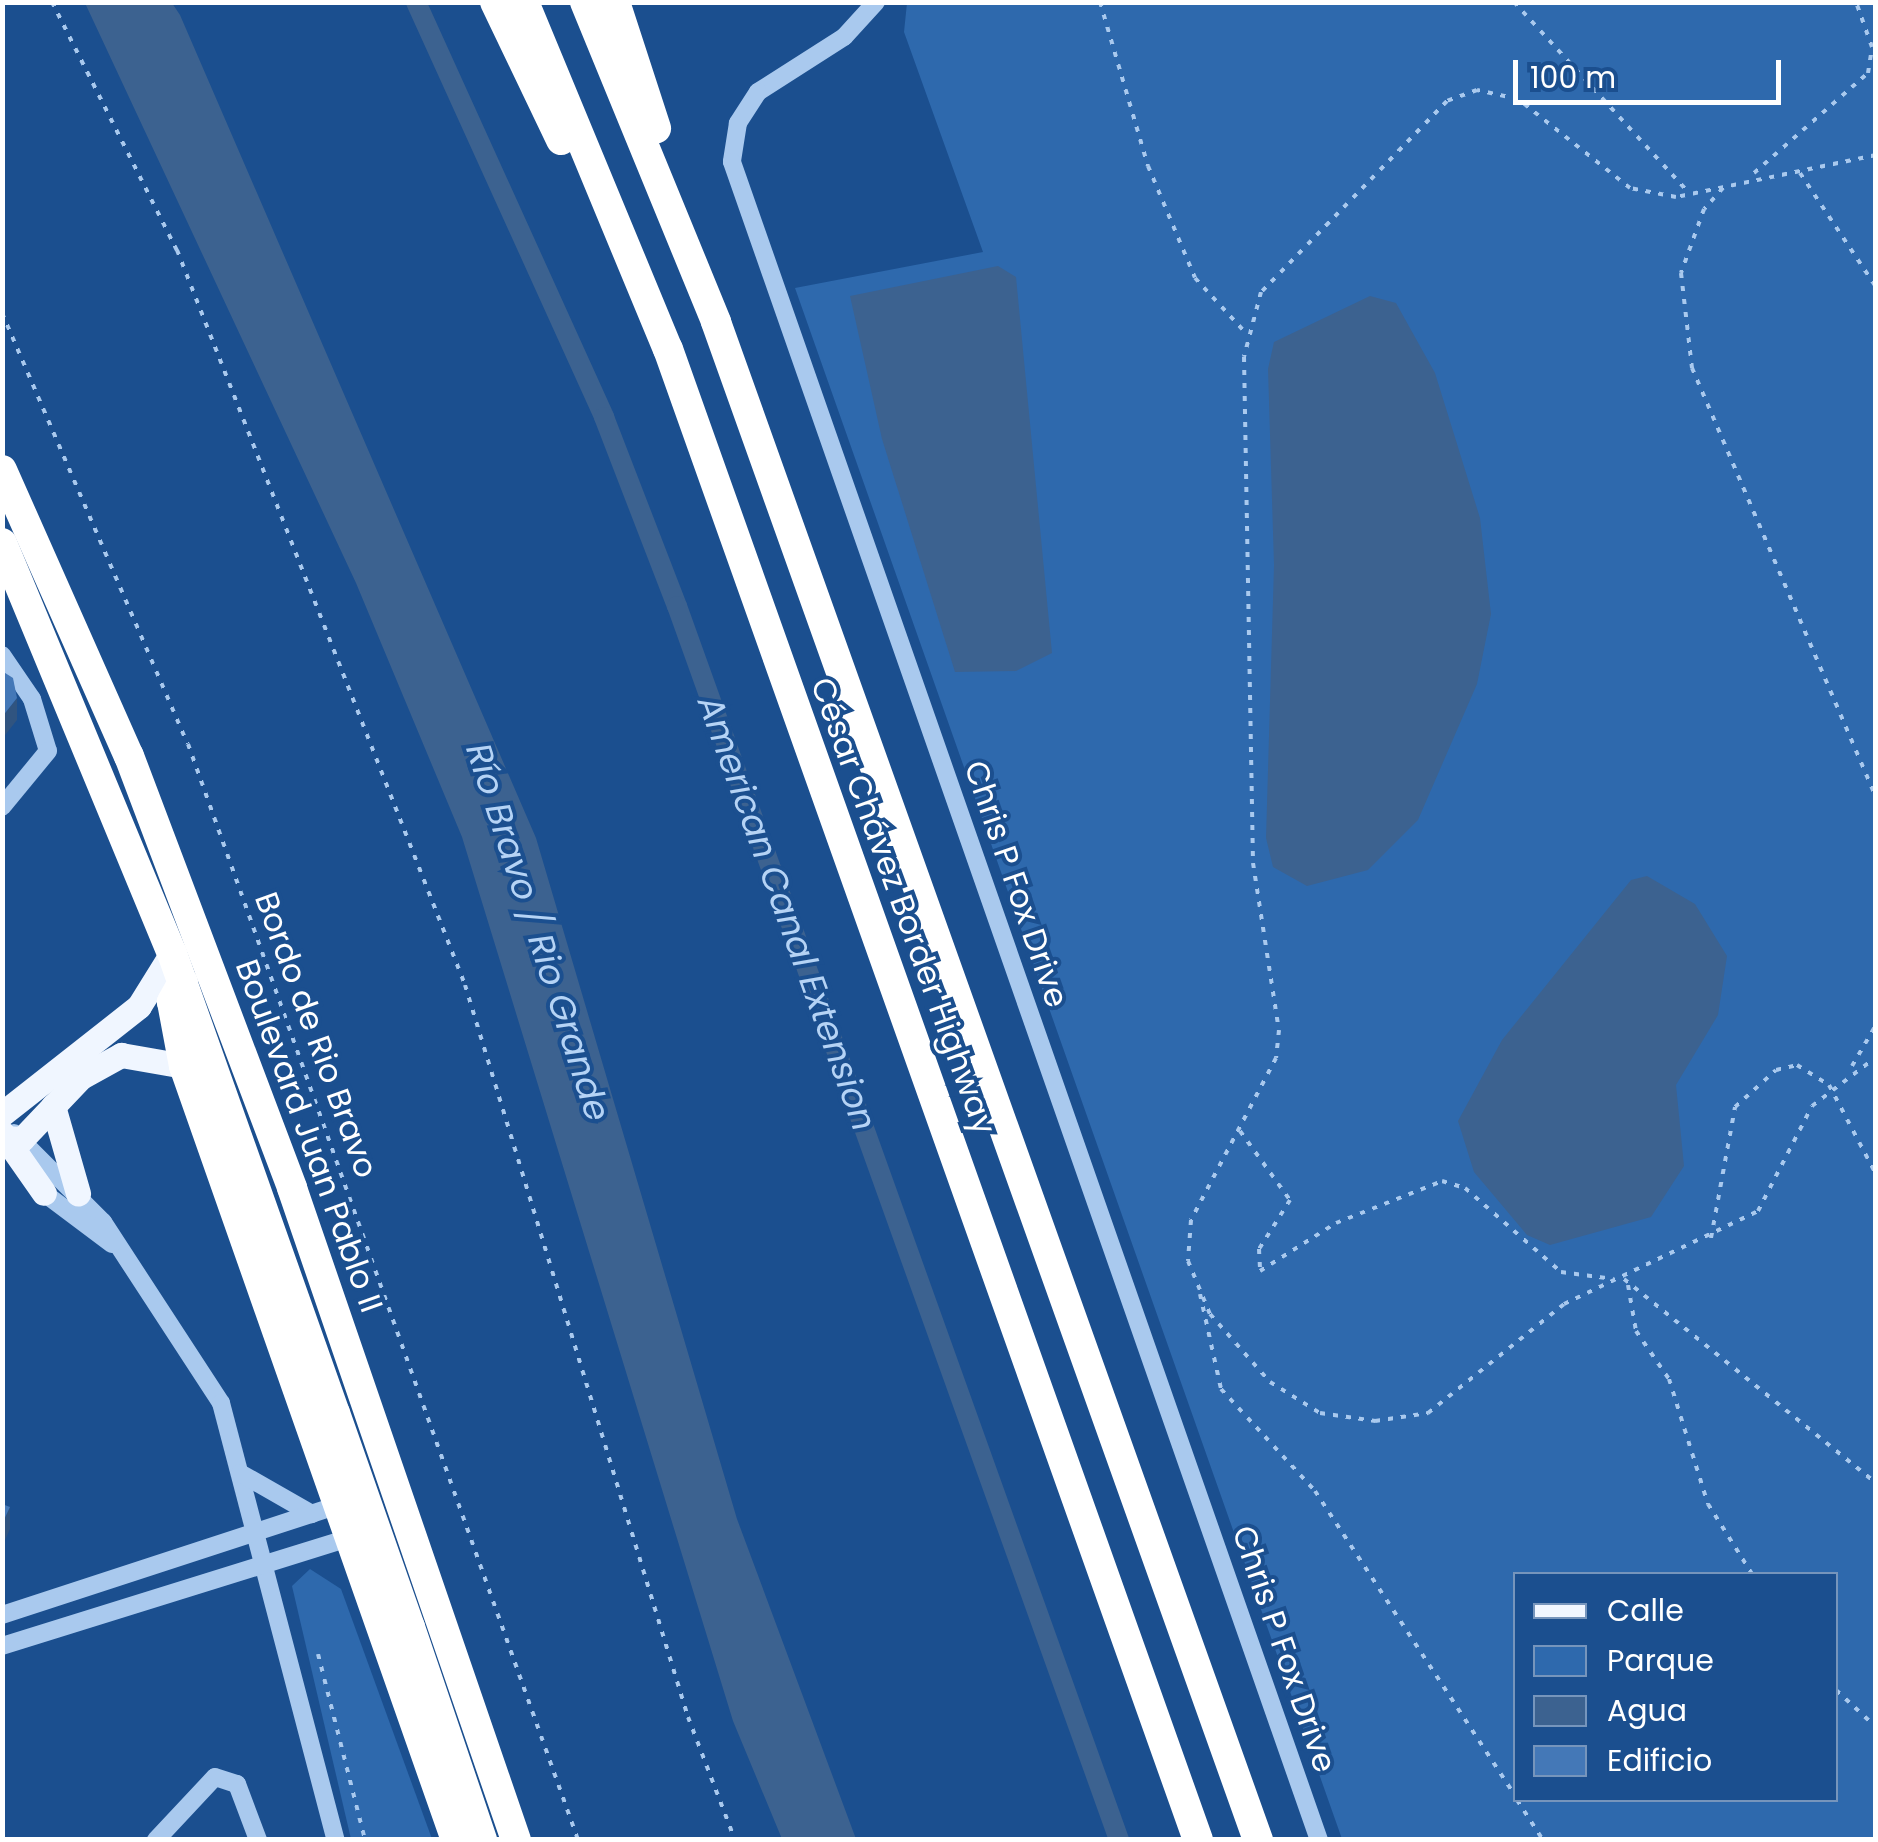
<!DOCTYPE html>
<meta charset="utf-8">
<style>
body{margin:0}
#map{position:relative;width:1878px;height:1842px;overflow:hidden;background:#1b4f8f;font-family:Poppins,sans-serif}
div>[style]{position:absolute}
.green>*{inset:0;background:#2e69ad}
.water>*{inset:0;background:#3c6290}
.canal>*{height:20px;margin:-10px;padding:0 10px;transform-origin:10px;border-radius:10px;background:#3c6290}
.path>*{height:4px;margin-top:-2px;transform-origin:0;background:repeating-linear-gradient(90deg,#a9c9ee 0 5px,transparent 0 13px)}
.minor>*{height:18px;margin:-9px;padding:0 9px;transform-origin:9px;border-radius:9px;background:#a9c9ee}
.major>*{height:25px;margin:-12.5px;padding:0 12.5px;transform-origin:12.5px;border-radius:12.5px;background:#f0f6ff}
.highway>*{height:30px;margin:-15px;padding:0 15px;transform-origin:15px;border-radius:15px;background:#fff}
.highway-bridge>*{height:30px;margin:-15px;padding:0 15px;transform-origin:15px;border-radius:15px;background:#fff}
.shaded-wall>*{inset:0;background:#305480}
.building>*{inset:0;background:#4478b7}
span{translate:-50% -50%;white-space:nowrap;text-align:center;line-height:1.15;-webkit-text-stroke:8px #1b4f8f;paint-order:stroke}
.street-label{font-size:32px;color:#fff}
.water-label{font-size:35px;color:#b5d3f5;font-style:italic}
.frame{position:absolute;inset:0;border:5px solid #fff;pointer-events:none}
.legend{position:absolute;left:1513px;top:1572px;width:325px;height:230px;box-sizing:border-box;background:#1b4f8f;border:2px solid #7695bc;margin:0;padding:12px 18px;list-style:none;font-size:30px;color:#fff}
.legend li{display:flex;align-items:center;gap:20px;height:50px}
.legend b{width:50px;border:2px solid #7695bc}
.scale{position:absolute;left:1513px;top:60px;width:268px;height:45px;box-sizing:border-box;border:5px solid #fff;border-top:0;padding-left:12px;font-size:30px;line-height:35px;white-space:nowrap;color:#fff;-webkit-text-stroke:8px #1b4f8f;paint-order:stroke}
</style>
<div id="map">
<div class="green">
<div style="clip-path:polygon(evenodd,907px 3px,1875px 3px,1875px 1839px,1342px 1839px,795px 288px,983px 252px,904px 32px,907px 3px,1516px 1574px,1836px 1574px,1836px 1800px,1516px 1800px,1516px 1574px)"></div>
<div style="clip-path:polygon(310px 1569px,341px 1589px,432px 1839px,351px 1839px,292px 1586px)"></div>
</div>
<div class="water">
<div style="clip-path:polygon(85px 3px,172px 3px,180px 15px,536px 838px,737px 1519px,856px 1839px,782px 1839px,733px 1721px,462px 837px,356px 583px)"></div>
<div style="clip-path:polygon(998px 266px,1016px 277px,1052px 653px,1016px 671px,955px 672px,882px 439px,850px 296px)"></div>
<div style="clip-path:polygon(1370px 296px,1396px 303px,1435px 373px,1480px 518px,1491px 614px,1477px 684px,1418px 820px,1368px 870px,1307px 886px,1273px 867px,1266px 838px,1274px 565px,1268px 369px,1274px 342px)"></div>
<div style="clip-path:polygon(1647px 876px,1695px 904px,1727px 956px,1718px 1015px,1676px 1085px,1684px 1166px,1651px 1217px,1550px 1245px,1527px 1235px,1474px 1172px,1458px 1121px,1502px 1040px,1631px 880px)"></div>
</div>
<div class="canal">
<div style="left:416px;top:2px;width:456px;rotate:65.6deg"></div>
<div style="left:604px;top:417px;width:203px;rotate:68.9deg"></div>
<div style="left:677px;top:606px;width:1311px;rotate:70.29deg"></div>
</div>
<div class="path">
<div style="left:52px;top:2px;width:278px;rotate:63.3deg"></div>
<div style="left:177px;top:250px;width:789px;rotate:68.6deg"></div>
<div style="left:465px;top:985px;width:765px;rotate:73.06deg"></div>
<div style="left:688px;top:1717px;width:132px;rotate:69.1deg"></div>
<div style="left:1100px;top:2px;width:171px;rotate:73.7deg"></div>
<div style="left:1148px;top:166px;width:121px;rotate:67.2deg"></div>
<div style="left:1195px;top:278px;width:74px;rotate:47.2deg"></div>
<div style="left:1514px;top:2px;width:259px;rotate:47.5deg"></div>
<div style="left:1876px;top:155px;width:204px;rotate:168.1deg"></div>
<div style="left:1676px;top:197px;width:47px;rotate:-168.9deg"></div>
<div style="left:1630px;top:188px;width:143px;rotate:-141.5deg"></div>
<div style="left:1518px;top:99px;width:42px;rotate:-167.6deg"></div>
<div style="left:1477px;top:90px;width:32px;rotate:160deg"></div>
<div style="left:1447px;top:101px;width:267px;rotate:134.2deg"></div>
<div style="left:1261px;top:292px;width:67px;rotate:104.7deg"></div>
<div style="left:1244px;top:357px;width:506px;rotate:88.98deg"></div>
<div style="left:1253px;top:863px;width:169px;rotate:81.2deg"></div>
<div style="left:1279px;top:1030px;width:28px;rotate:96deg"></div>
<div style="left:1276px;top:1058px;width:183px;rotate:117.7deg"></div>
<div style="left:1191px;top:1220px;width:41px;rotate:94.2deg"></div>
<div style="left:1188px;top:1261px;width:57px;rotate:67.5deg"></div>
<div style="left:1210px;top:1314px;width:91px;rotate:48.6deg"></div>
<div style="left:1270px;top:1382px;width:59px;rotate:31.8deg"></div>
<div style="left:1320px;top:1413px;width:56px;rotate:8.3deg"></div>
<div style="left:1375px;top:1421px;width:54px;rotate:-8.6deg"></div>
<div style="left:1428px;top:1413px;width:174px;rotate:-38.7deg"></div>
<div style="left:1564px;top:1304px;width:215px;rotate:-25.6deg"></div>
<div style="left:1758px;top:1211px;width:118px;rotate:-62.8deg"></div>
<div style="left:1812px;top:1106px;width:81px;rotate:-37.4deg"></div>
<div style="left:1754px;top:173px;width:152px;rotate:-41.3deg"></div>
<div style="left:1868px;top:73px;width:26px;rotate:-81deg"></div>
<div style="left:1872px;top:47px;width:48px;rotate:-109.6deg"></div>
<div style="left:1800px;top:173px;width:137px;rotate:56.3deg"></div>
<div style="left:1723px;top:188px;width:28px;rotate:132deg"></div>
<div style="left:1704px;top:209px;width:68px;rotate:109.8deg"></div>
<div style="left:1681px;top:273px;width:96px;rotate:83.4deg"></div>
<div style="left:1692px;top:368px;width:467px;rotate:66.8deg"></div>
<div style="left:2px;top:313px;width:469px;rotate:66.7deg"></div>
<div style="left:188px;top:744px;width:1163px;rotate:70.41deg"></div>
<div style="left:1852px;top:1066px;width:48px;rotate:-59.7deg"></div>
<div style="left:1240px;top:1131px;width:85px;rotate:54.1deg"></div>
<div style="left:1290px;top:1200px;width:58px;rotate:122.3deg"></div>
<div style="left:1259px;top:1249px;width:22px;rotate:87deg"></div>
<div style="left:1260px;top:1271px;width:90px;rotate:-32.3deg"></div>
<div style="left:1336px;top:1223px;width:114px;rotate:-21.6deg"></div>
<div style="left:1442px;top:1181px;width:24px;rotate:17deg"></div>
<div style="left:1465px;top:1188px;width:128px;rotate:41.2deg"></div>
<div style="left:1561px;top:1272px;width:53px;rotate:7.5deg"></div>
<div style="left:1711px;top:1238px;width:133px;rotate:-79.6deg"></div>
<div style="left:1735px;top:1107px;width:55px;rotate:-42.1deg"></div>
<div style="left:1776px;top:1070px;width:22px;rotate:-13deg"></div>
<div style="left:1797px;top:1065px;width:38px;rotate:32deg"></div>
<div style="left:1829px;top:1085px;width:101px;rotate:62.2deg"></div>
<div style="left:1624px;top:1279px;width:324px;rotate:39deg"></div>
<div style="left:1628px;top:1285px;width:47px;rotate:80.1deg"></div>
<div style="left:1636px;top:1331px;width:58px;rotate:55.5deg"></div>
<div style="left:1669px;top:1379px;width:131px;rotate:72.7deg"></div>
<div style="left:1708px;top:1504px;width:83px;rotate:57.8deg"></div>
<div style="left:1200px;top:1294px;width:97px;rotate:77.5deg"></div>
<div style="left:1221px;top:1389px;width:139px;rotate:47.3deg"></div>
<div style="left:1315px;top:1491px;width:366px;rotate:56.7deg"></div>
<div style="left:318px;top:1654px;width:192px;rotate:75.8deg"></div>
<div style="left:1836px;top:1690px;width:54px;rotate:42.8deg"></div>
<div style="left:1517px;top:1800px;width:48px;rotate:57deg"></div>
</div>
<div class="minor">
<div style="left:876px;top:2px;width:47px;rotate:132.4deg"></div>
<div style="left:844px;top:37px;width:102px;rotate:147.4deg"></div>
<div style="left:758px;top:92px;width:37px;rotate:123deg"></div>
<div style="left:738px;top:123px;width:39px;rotate:99deg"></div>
<div style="left:732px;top:162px;width:1778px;rotate:70.72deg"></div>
<div style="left:2px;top:655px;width:53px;rotate:55.7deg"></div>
<div style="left:32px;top:699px;width:54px;rotate:72.9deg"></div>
<div style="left:48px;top:751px;width:72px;rotate:129.4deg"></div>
<div style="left:14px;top:1133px;width:126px;rotate:45deg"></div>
<div style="left:103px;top:1222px;width:216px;rotate:56.9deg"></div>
<div style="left:221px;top:1403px;width:452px;rotate:75.3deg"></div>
<div style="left:44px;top:1193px;width:85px;rotate:36.9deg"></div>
<div style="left:240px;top:1473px;width:83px;rotate:29.7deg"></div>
<div style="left:2px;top:1615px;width:360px;rotate:-18.1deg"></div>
<div style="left:2px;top:1646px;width:370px;rotate:-17.3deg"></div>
<div style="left:156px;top:1840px;width:86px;rotate:-46.9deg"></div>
<div style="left:215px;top:1777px;width:23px;rotate:18deg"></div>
<div style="left:237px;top:1784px;width:60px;rotate:69.4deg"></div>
</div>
<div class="major">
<div style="left:53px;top:1106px;width:91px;rotate:74deg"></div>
<div style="left:2px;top:1114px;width:174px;rotate:-38.2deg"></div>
<div style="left:139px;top:1006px;width:62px;rotate:-58.1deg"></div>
<div style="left:2px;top:1133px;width:73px;rotate:55deg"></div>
<div style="left:2px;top:1138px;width:20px;rotate:3deg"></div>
<div style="left:22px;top:1139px;width:86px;rotate:-46.4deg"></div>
<div style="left:81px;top:1077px;width:46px;rotate:-28.8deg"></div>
<div style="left:121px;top:1055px;width:64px;rotate:9.9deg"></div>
</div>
<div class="highway">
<div style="left:495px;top:2px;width:153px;rotate:64.4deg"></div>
<div style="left:524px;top:2px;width:376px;rotate:67.5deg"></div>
<div style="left:668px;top:349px;width:1582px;rotate:70.43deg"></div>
<div style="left:585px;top:2px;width:346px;rotate:67.7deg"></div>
<div style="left:716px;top:322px;width:1612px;rotate:70.35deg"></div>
<div style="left:615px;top:2px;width:133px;rotate:72deg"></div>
<div style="left:2px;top:470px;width:313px;rotate:66.1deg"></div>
<div style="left:129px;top:756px;width:462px;rotate:69.3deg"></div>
<div style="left:292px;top:1188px;width:689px;rotate:71.04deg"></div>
<div style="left:2px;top:543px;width:444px;rotate:67.5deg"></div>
<div style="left:172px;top:953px;width:488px;rotate:70.5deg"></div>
<div style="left:183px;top:982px;width:23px;rotate:119deg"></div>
<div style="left:172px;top:1002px;width:65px;rotate:79.4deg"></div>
<div style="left:184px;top:1066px;width:820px;rotate:70.64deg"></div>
<div style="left:410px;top:1627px;width:225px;rotate:71.3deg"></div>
</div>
<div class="highway-bridge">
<div style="left:335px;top:1413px;width:227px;rotate:70.7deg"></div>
</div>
<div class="shaded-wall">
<div style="clip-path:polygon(17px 698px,17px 720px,2px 739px,2px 717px)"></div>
<div style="clip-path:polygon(10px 1507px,10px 1529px,2px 1547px,2px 1524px)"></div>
</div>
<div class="building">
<div style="clip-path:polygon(2px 671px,13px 678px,17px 698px,2px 717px)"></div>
<div style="clip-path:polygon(2px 1504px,10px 1507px,2px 1524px)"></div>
</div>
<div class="street-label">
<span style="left:1016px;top:884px;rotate:71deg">Chris P Fox Drive</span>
<span style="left:903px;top:906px;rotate:70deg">César Chávez Border Highway</span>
<span style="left:316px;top:1035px;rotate:70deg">Bordo de Rio Bravo</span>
<span style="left:309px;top:1136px;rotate:70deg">Boulevard Juan Pablo II</span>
<span style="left:1284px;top:1649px;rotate:71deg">Chris P Fox Drive</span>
</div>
<div class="water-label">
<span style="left:787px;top:913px;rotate:70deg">American Canal Extension</span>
<span style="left:538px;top:932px;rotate:72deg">Río Bravo / Rio Grande</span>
</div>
<div class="frame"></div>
<ul class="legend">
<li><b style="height:12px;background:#f0f6ff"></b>Calle</li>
<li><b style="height:28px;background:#2e69ad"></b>Parque</li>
<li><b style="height:28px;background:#3c6290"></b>Agua</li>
<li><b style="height:28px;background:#4478b7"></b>Edificio</li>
</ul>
<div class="scale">100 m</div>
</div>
